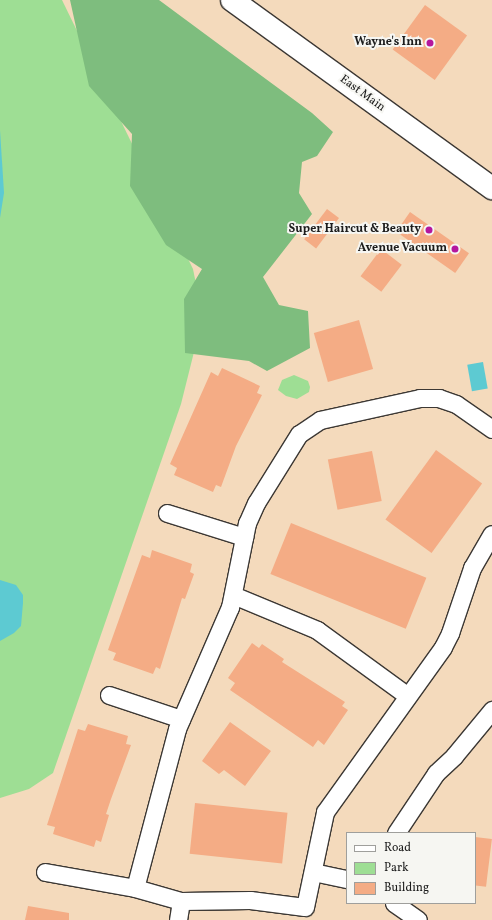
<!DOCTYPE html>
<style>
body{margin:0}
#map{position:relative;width:492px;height:920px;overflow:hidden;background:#f4dabc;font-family:Vollkorn,serif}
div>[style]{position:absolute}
.green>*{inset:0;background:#9ede94}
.forest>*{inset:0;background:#7ebd7e}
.water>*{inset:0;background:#5dcad2;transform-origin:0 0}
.building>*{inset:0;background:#f4ac85;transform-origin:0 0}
.roads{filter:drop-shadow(1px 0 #3c3834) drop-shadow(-1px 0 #3c3834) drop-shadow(0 1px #3c3834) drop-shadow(0 -1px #3c3834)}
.minor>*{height:17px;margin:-8.5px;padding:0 8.5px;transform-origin:8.5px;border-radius:8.5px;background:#fff}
.secondary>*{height:22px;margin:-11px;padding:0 11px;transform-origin:11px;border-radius:11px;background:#fff}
.dots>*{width:11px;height:11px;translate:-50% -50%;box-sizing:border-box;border:2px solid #f6f6f2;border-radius:50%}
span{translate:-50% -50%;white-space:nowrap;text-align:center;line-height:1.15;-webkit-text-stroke:4px #f6f6f2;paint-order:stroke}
.poi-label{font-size:12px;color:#1c1c1c;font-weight:700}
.right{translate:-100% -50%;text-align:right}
.street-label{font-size:12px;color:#1c1c1c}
.legend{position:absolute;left:346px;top:832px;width:130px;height:72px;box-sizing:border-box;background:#f6f6f2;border:1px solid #9f9f9c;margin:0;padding:5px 7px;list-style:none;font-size:12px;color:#1c1c1c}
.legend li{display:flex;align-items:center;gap:8px;height:20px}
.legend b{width:20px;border:1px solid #9f9f9c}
</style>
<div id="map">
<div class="green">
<div style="clip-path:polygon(0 0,62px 0,193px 269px,199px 299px,201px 324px,181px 404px,53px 773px,29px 789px,0 798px)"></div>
<div style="clip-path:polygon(294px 375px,308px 381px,310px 387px,309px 392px,297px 399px,286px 396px,278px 390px,282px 380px)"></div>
</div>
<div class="forest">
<div style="clip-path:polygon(70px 0,159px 0,312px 113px,333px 132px,317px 156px,302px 162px,299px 193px,312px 214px,263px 277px,279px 305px,308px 311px,310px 348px,267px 371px,249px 361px,185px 353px,184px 299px,202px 269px,166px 245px,130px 186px,132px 134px,89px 86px)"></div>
</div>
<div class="water">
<div style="clip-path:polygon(0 130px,4px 193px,0 218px)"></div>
<div style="left:483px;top:362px;width:27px;height:16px;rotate:80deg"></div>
<div style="clip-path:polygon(0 580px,16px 585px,23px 595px,23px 603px,21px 626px,14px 633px,0 641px)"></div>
</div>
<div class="building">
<div style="left:425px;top:5px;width:52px;height:55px;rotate:36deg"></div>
<div style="left:327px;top:209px;width:15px;height:38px;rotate:37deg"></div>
<div style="left:410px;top:212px;width:72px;height:24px;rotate:35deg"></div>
<div style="left:381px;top:249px;width:26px;height:34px;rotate:37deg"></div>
<div style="left:359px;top:320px;width:51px;height:47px;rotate:74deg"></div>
<div style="clip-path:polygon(222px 368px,260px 386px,257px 393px,262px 395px,236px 446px,221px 487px,216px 485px,213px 492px,174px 475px,177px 468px,170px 464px,211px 372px,218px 376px)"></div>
<div style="left:436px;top:450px;width:57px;height:86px;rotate:36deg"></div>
<div style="left:372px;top:451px;width:51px;height:45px;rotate:79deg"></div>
<div style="left:291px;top:523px;width:146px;height:55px;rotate:22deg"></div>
<div style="clip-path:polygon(152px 550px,192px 564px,190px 572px,194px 574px,185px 599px,182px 598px,160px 669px,156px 667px,153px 674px,113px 660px,116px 653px,108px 650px,142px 555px,150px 558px)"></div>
<div style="clip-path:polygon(252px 643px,259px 648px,262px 644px,284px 659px,282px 662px,345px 702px,342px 706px,348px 710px,324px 745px,318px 740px,313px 747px,230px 690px,235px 683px,228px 678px)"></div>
<div style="clip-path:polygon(230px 722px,271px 751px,245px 786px,224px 770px,219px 774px,202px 761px)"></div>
<div style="clip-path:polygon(88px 724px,128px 736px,126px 744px,131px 745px,111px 799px,106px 814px,109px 815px,101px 842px,96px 840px,94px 847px,53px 834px,55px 827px,47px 825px,78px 729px,85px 731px)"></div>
<div style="left:195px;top:803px;width:93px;height:51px;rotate:6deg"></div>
<div style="left:475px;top:837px;width:17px;height:48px;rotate:7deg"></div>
<div style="clip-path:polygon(28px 906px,69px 913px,69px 920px,25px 920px)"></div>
</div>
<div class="roads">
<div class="minor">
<div style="left:492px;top:429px;width:44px;rotate:-145.2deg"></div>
<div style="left:456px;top:404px;width:18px;rotate:-161deg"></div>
<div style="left:439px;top:398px;width:19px;rotate:180deg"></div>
<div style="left:420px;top:398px;width:102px;rotate:167.6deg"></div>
<div style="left:320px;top:420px;width:25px;rotate:146deg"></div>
<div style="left:299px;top:434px;width:81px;rotate:121.9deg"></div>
<div style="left:256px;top:503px;width:22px;rotate:114deg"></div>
<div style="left:247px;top:523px;width:86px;rotate:101.4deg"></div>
<div style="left:230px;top:607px;width:133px;rotate:113.5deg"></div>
<div style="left:177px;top:729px;width:164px;rotate:104.8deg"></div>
<div style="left:135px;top:888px;width:48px;rotate:15.8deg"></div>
<div style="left:181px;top:901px;width:69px;rotate:-0.8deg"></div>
<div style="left:250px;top:900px;width:55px;rotate:7.3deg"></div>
<div style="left:305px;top:907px;width:97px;rotate:-78.1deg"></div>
<div style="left:325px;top:812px;width:203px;rotate:-54.4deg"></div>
<div style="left:443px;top:647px;width:16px;rotate:-63deg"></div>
<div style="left:450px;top:633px;width:69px;rotate:-71.3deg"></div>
<div style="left:472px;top:568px;width:39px;rotate:-60deg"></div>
<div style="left:167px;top:513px;width:81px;rotate:17.3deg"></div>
<div style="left:233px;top:595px;width:91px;rotate:22.6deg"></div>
<div style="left:317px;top:630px;width:112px;rotate:36deg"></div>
<div style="left:109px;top:695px;width:76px;rotate:18.4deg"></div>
<div style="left:396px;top:833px;width:72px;rotate:-56.3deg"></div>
<div style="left:436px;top:773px;width:25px;rotate:-43deg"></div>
<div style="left:454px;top:756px;width:60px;rotate:-50.4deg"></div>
<div style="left:45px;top:872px;width:91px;rotate:10.1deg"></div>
<div style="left:313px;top:872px;width:35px;rotate:12deg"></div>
<div style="left:394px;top:903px;width:29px;rotate:35deg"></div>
<div style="left:178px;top:920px;width:19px;rotate:-81deg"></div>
</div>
<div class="secondary">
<div style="left:232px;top:0;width:321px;rotate:35.9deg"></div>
</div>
</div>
<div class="dots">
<div style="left:430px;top:43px;background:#b5179e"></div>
<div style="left:429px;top:230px;background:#b5179e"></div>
<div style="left:455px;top:249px;background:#b5179e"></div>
</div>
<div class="poi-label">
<span class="right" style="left:422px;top:43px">Wayne's Inn</span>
<span class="right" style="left:421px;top:230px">Super Haircut &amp; Beauty</span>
<span class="right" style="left:447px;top:249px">Avenue Vacuum</span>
</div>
<div class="street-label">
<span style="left:362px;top:94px;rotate:36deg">East Main</span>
</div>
<ul class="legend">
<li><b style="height:5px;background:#fff"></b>Road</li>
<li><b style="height:11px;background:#9ede94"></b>Park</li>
<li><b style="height:11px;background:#f4ac85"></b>Building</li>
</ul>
</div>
